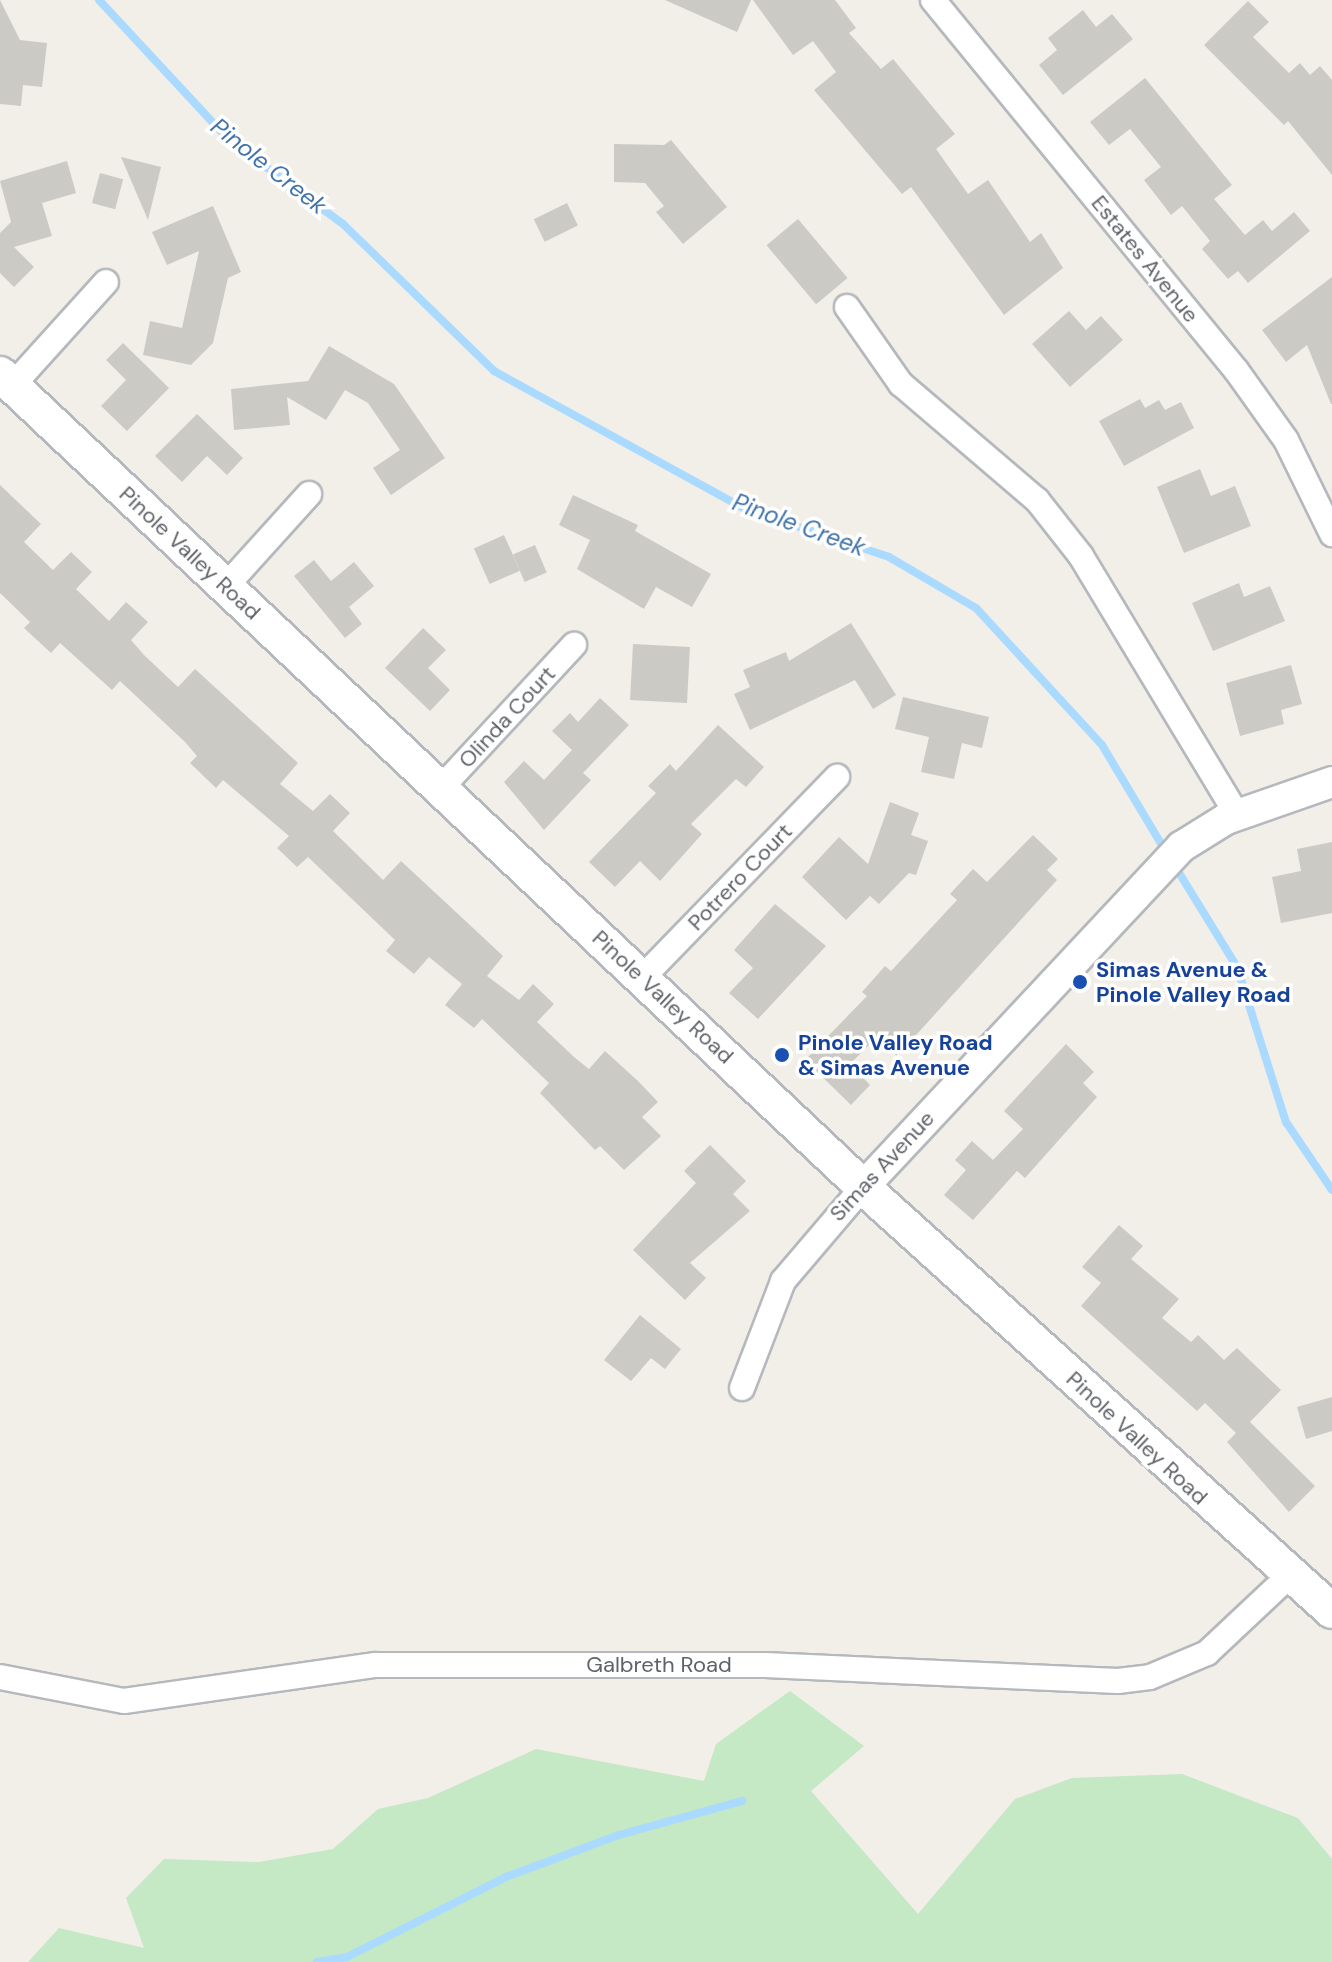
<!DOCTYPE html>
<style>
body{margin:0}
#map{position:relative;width:1332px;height:1962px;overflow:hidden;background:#f1efe8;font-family:"DM Sans",sans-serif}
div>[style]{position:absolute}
.green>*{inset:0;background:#c5e8c5}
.stream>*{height:8px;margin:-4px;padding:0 4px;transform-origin:4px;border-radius:4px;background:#aadaff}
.building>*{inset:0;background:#cccac5;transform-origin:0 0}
.roads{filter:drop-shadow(2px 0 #b5b8bc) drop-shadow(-2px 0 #b5b8bc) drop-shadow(0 2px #b5b8bc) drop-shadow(0 -2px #b5b8bc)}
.minor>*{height:24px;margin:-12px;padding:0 12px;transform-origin:12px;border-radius:12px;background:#fff}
.tertiary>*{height:30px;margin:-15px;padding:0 15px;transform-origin:15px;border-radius:15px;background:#fff}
.secondary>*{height:34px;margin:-17px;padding:0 17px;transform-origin:17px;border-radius:17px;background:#fff}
.dots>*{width:22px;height:22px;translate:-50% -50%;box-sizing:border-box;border:4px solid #fff;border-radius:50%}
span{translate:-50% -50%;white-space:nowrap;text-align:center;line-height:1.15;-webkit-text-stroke:7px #fff;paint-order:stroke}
.street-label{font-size:22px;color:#5f6368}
.transit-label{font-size:22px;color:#164399;font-weight:700}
.left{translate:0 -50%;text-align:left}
.water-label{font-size:24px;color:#4174aa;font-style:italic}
</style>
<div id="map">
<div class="green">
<div style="clip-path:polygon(790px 1691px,864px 1746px,811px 1791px,918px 1914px,1015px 1799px,1072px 1778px,1182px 1774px,1298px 1818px,1332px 1859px,1332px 1962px,28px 1962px,59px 1928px,144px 1948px,126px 1898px,164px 1859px,259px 1862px,333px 1849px,378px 1809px,428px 1798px,536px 1749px,704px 1781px,716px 1744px)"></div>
</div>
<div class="stream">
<div style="left:99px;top:0;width:190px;rotate:47.1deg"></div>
<div style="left:228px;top:139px;width:143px;rotate:36.5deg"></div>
<div style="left:343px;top:224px;width:211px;rotate:44.2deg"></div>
<div style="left:494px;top:371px;width:286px;rotate:28.8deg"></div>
<div style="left:745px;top:509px;width:152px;rotate:18.4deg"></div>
<div style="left:889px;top:557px;width:101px;rotate:30.4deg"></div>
<div style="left:976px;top:608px;width:186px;rotate:47.4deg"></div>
<div style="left:1102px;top:745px;width:125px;rotate:59.1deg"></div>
<div style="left:1173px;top:863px;width:122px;rotate:58.4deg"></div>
<div style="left:1237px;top:967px;width:163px;rotate:72.5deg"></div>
<div style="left:1286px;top:1122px;width:82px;rotate:55.9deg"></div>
<div style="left:317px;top:1962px;width:30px;rotate:-9deg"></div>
<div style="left:347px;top:1957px;width:178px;rotate:-26.7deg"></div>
<div style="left:506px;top:1877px;width:121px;rotate:-20.4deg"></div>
<div style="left:619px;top:1835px;width:128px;rotate:-15.5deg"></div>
</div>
<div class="building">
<div style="clip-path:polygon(0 0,20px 40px,47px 43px,42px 87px,23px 85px,21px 106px,0 104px)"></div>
<div style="clip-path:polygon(665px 0,751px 0,737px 32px)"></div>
<div style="clip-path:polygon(753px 0,835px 0,856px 28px,849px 33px,881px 69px,893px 59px,955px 134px,936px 149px,968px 194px,988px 180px,1030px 242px,1041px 233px,1063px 268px,1004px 315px,911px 187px,902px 194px,814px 90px,836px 72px,813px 41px,793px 55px)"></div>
<div style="clip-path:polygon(1248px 1px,1269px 22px,1253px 37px,1289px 73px,1300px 63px,1310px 75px,1320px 66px,1332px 80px,1332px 175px,1288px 121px,1284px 125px,1204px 45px)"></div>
<div style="clip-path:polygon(1083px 10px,1096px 27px,1112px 14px,1133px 39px,1063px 95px,1039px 65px,1057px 50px,1048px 38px)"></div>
<div style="clip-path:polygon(1145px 78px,1232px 185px,1214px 199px,1245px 235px,1263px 220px,1272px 231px,1294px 212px,1310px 231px,1248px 283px,1238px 271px,1228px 279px,1202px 249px,1210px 241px,1182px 206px,1171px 215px,1144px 180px,1161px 167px,1130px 129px,1109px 145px,1090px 122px)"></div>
<div style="clip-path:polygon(671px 140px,727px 207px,683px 244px,656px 212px,664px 206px,645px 183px,614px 182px,614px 144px,664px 145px)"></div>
<div style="clip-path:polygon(121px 157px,161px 167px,148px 220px)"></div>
<div style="clip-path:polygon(67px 161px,76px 193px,42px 203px,52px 236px,14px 247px,34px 267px,14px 287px,0 273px,0 233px,11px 222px,0 181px)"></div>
<div style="left:100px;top:173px;width:24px;height:31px;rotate:15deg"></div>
<div style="left:567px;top:203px;width:25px;height:37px;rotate:64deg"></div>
<div style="clip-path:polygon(213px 206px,241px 272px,228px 278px,213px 343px,191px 365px,143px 355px,150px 321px,182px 328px,199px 251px,167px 265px,152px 232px)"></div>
<div style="left:798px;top:219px;width:77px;height:41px;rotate:50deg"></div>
<div style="clip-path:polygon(1332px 277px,1332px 404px,1331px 404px,1307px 345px,1286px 362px,1262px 330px)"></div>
<div style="clip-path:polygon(1069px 311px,1086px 330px,1101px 316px,1123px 340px,1070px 387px,1032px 344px)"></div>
<div style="clip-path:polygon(123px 343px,169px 388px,127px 431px,101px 406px,126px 380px,106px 360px)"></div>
<div style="clip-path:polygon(329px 346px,394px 384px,445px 458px,391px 495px,373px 468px,400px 450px,368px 403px,345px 390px,326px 420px,287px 397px,290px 425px,234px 430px,231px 389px,308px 381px)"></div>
<div style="clip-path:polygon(1140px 399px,1145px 408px,1159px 400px,1165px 410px,1181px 402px,1194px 428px,1124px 466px,1099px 421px)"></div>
<div style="clip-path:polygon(197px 414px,243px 458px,227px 475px,207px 456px,182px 482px,155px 456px)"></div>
<div style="clip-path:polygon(1200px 469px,1211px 496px,1235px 486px,1251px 526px,1184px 553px,1157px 487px)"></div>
<div style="clip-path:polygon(0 485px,41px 524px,24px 542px,53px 570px,71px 552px,92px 572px,76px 589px,109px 621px,126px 602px,148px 622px,131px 640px,144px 655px,178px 687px,195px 669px,298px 763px,280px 784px,313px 811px,330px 794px,350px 813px,333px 831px,383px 880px,401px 861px,472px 927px,503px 956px,487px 976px,519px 1000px,533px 984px,554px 1004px,537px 1022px,574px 1057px,589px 1069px,605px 1051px,638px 1081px,658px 1102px,642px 1117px,661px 1136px,624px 1170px,600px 1146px,595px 1150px,540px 1093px,549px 1083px,482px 1019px,474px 1028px,445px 1005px,462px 984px,429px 957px,414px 974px,386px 951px,395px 940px,308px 857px,297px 867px,277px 848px,289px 836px,223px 780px,216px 788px,190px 763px,197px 756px,185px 742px,120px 681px,112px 690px,60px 643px,51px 653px,24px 628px,30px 622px,0 593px)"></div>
<div style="clip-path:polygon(573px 495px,638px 525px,635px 531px,711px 574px,692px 607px,656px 587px,644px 609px,577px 569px,590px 540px,559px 525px)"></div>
<div style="left:504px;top:535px;width:39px;height:33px;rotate:66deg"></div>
<div style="left:535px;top:545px;width:30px;height:24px;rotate:67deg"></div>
<div style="clip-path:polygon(314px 560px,331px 581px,354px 562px,374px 586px,349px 607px,362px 624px,345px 638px,294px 576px)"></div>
<div style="clip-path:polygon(1239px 583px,1244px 597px,1270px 586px,1285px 621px,1213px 651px,1192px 603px)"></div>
<div style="clip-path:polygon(851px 623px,896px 695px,873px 709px,855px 680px,750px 730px,734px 694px,750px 687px,743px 670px,786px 652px,789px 661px)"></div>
<div style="clip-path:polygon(423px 628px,446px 650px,428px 668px,450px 690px,430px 711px,385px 668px)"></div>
<div style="left:633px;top:644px;width:57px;height:56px;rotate:3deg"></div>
<div style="clip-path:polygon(1291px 665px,1302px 704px,1281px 710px,1284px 724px,1240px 736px,1226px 683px)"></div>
<div style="clip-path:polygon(903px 697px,989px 717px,982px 748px,962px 743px,954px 779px,921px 772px,929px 737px,895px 729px)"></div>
<div style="clip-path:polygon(600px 698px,629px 725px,583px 773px,591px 780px,544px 830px,504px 782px,524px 761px,544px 780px,572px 750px,552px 731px,570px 713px,578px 722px)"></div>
<div style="clip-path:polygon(718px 725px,764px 767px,746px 787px,736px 779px,691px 824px,702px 834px,660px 881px,640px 861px,615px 887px,589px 862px,656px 793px,648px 786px,670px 764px,676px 771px)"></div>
<div style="clip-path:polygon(890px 802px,919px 813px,911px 835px,928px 841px,916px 875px,909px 873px,879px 904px,870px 896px,846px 920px,802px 877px,839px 837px,868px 864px)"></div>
<div style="clip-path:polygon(1033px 835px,1058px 859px,1047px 870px,1057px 880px,897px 1056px,877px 1037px,850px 1064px,870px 1085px,851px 1105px,805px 1060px,867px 996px,862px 992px,885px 966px,891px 971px,957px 900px,950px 894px,973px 869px,987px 882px)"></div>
<div style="clip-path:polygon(1332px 842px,1332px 913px,1281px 923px,1272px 877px,1301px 871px,1297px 849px)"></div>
<div style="clip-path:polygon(775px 904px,826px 946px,758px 1019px,729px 993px,753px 968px,734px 950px)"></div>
<div style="clip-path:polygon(1066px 1044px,1094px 1072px,1083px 1083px,1097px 1097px,1025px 1178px,1017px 1171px,973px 1220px,944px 1195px,966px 1170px,955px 1160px,972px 1141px,993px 1160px,1023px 1129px,1004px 1111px)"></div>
<div style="clip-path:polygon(710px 1145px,746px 1181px,733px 1194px,750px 1211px,690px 1263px,706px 1278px,685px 1300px,633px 1250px,696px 1183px,684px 1171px)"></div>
<div style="clip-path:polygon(1119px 1225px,1143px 1246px,1131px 1259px,1179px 1299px,1162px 1318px,1191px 1342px,1198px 1335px,1224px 1360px,1237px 1348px,1281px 1390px,1250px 1422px,1315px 1486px,1289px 1512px,1227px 1442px,1236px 1433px,1205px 1403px,1197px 1411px,1081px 1306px,1101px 1283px,1082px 1267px)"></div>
<div style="clip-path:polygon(640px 1315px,681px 1349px,665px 1369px,651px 1358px,631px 1381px,604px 1360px)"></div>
<div style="clip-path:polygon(1332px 1397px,1332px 1431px,1306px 1439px,1297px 1407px)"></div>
</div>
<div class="roads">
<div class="minor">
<div style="left:933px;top:0;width:478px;rotate:50.7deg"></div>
<div style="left:1236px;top:370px;width:86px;rotate:54.5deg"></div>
<div style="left:1286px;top:440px;width:105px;rotate:63.9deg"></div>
<div style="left:847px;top:307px;width:94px;rotate:55deg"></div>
<div style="left:901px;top:384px;width:179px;rotate:40.5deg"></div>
<div style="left:1037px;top:500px;width:71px;rotate:51.8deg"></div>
<div style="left:1081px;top:556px;width:302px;rotate:58.9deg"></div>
<div style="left:12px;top:386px;width:140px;rotate:-47.9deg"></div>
<div style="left:226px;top:586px;width:124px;rotate:-47.9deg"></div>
<div style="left:440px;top:789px;width:197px;rotate:-47.1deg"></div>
<div style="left:643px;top:977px;width:279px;rotate:-45.9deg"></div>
<div style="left:742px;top:1388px;width:115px;rotate:-69deg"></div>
<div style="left:783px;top:1281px;width:123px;rotate:-49.6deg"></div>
<div style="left:0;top:1677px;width:126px;rotate:11deg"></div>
<div style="left:124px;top:1701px;width:254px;rotate:-8.2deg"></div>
<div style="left:375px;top:1665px;width:390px"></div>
<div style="left:765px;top:1665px;width:353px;rotate:2.6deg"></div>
<div style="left:1118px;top:1681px;width:32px;rotate:-7deg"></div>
<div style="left:1150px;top:1677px;width:62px;rotate:-22.8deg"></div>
<div style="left:1207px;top:1653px;width:111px;rotate:-43.2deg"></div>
</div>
<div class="tertiary">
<div style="left:863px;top:1187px;width:466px;rotate:-46.9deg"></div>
<div style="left:1181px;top:847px;width:53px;rotate:-31.9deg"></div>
<div style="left:1226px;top:819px;width:112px;rotate:-19.2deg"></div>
</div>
<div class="secondary">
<div style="left:0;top:374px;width:1186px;rotate:43.29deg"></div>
<div style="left:863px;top:1187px;width:632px;rotate:42.12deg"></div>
</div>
</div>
<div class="dots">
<div style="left:1080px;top:982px;background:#1a4fb4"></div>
<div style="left:782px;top:1055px;background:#1a4fb4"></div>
</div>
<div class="street-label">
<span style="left:1145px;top:259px;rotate:51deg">Estates Avenue</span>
<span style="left:190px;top:553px;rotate:43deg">Pinole Valley Road</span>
<span style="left:507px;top:717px;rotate:-47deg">Olinda Court</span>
<span style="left:740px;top:877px;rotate:-46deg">Potrero Court</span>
<span style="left:663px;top:997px;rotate:43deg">Pinole Valley Road</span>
<span style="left:882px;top:1166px;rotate:-47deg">Simas Avenue</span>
<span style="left:1137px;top:1438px;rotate:43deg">Pinole Valley Road</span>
<span style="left:659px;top:1665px">Galbreth Road</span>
</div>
<div class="transit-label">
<span class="left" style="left:1096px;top:982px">Simas Avenue &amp;<br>Pinole Valley Road</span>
<span class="left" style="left:798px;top:1055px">Pinole Valley Road<br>&amp; Simas Avenue</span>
</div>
<div class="water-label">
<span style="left:269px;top:166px;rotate:38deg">Pinole Creek</span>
<span style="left:799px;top:525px;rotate:20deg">Pinole Creek</span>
</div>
</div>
